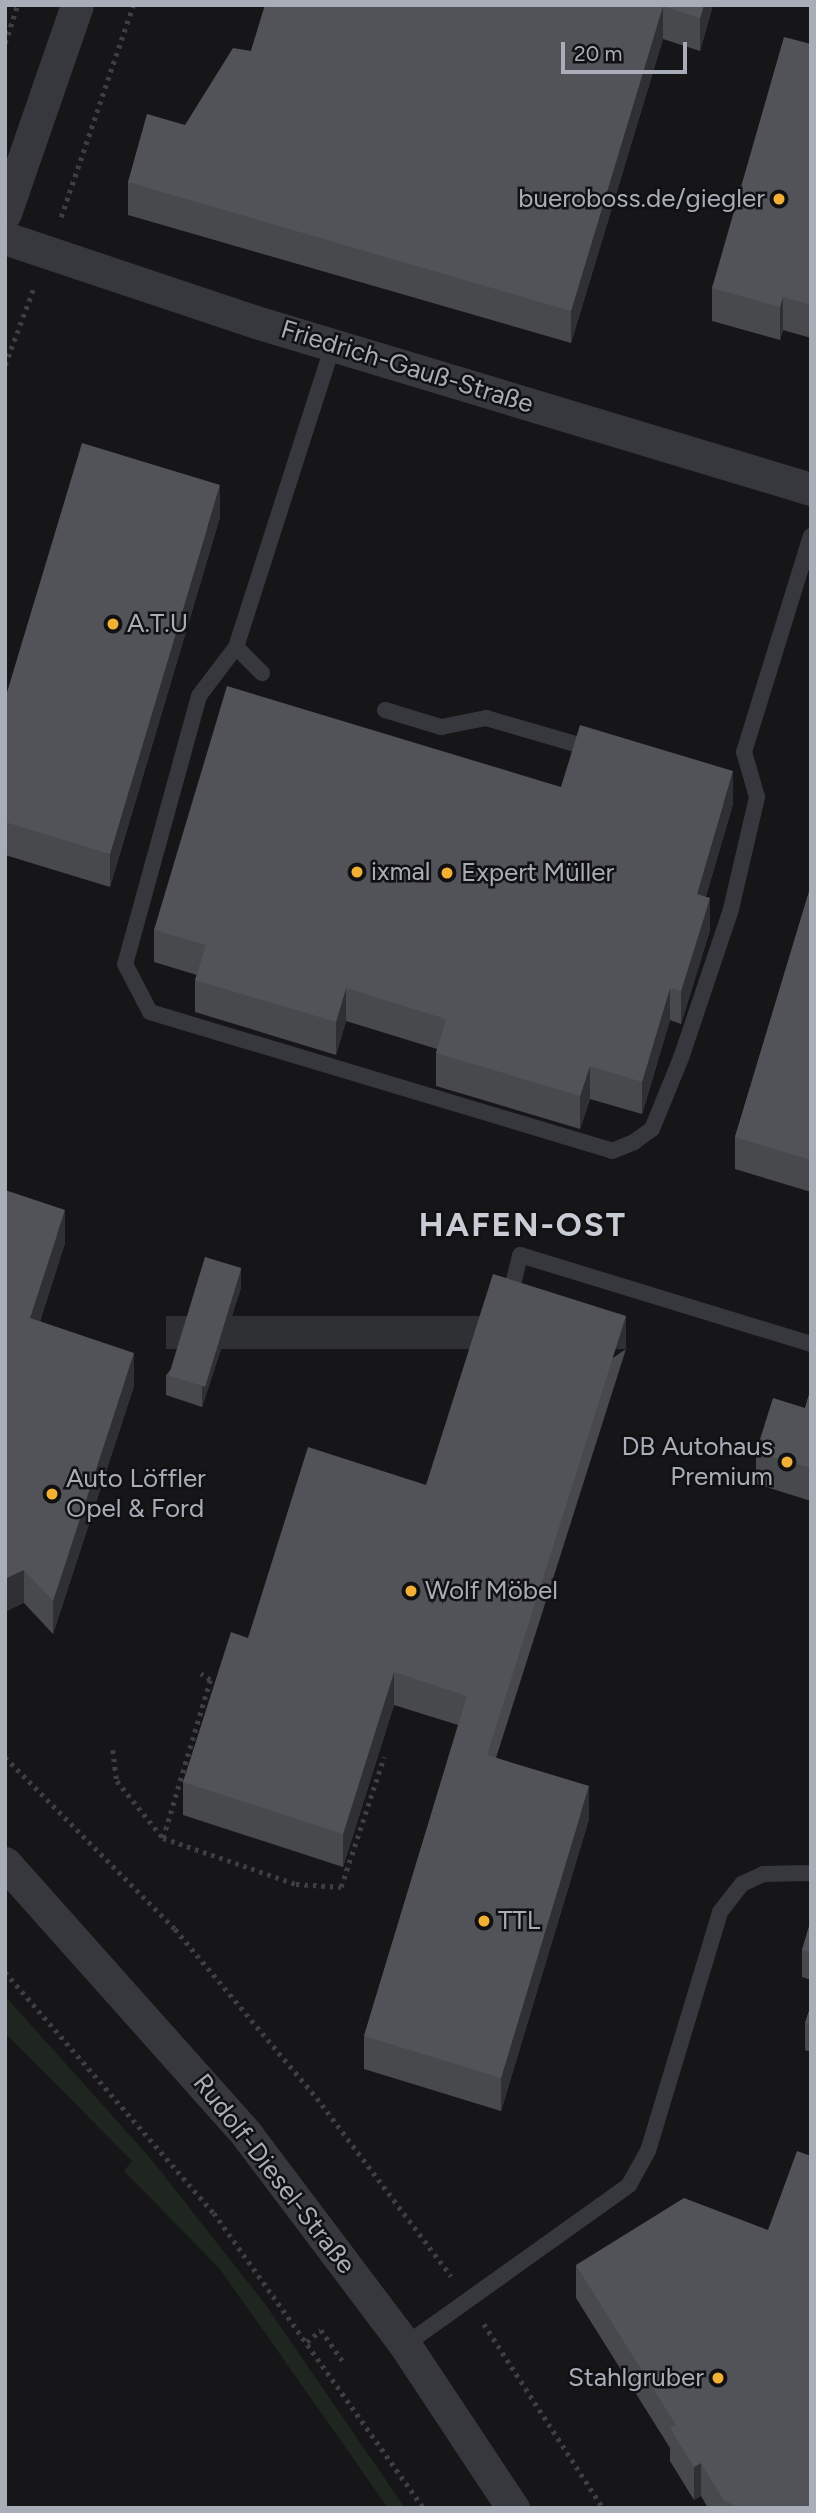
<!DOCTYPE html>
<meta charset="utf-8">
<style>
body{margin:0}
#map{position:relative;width:816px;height:2513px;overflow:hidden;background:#161618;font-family:Figtree,sans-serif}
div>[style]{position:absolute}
.green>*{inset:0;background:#1e261f}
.path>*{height:4.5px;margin-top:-2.25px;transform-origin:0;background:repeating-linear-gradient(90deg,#3d3f44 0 3.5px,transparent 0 8.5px)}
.lane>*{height:16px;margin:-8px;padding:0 8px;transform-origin:8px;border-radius:8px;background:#37383d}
.street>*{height:33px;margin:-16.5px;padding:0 16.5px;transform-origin:16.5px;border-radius:16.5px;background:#37383d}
.wall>*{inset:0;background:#47494d}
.shaded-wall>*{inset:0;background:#2f3033;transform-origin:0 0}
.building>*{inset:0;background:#525359;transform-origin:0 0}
.dots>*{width:19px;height:19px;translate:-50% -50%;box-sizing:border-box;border:4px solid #111113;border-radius:50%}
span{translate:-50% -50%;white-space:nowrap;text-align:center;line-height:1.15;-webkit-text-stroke:5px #111113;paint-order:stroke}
.poi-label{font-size:26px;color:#a8adb8}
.right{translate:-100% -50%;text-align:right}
.left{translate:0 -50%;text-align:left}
.street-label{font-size:26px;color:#a8adb8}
.district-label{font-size:33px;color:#c9ccd4;font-weight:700;letter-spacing:2px}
.frame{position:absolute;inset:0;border:7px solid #a8adb8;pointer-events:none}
.scale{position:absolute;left:561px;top:42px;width:126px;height:32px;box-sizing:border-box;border:4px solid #a8adb8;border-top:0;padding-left:9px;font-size:21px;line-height:24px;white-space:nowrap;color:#a8adb8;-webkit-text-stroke:5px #111113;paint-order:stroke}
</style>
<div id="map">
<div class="green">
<div style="clip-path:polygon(5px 1996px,151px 2159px,265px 2304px,405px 2508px,388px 2508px,220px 2269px,124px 2171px,132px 2161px,5px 2033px)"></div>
</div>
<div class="path">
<div style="left:5px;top:43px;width:40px;rotate:-72deg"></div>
<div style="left:61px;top:217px;width:224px;rotate:-71.2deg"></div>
<div style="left:5px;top:365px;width:83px;rotate:-69.6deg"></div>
<div style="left:113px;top:1750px;width:31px;rotate:83deg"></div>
<div style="left:117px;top:1781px;width:73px;rotate:51.1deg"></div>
<div style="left:163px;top:1838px;width:141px;rotate:19.1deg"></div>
<div style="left:296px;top:1884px;width:45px;rotate:3.8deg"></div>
<div style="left:341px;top:1887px;width:137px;rotate:-71.7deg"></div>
<div style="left:5px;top:1757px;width:242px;rotate:45.3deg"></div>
<div style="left:175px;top:1929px;width:221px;rotate:50deg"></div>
<div style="left:317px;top:2098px;width:223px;rotate:53deg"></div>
<div style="left:163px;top:1838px;width:165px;rotate:-73.4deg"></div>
<div style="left:210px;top:1680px;width:11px;rotate:-146deg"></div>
<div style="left:5px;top:1972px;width:319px;rotate:49.1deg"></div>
<div style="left:214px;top:2213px;width:362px;rotate:54.6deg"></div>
<div style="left:484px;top:2324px;width:219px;rotate:57.1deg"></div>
<div style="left:307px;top:2342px;width:18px;rotate:-41deg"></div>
<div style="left:321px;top:2330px;width:37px;rotate:55deg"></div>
</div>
<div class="lane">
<div style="left:333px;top:345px;width:317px;rotate:107.8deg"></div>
<div style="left:236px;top:647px;width:61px;rotate:127.1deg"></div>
<div style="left:199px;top:696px;width:278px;rotate:105.4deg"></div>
<div style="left:125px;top:964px;width:54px;rotate:62.5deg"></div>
<div style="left:150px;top:1012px;width:482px;rotate:16.7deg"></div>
<div style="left:612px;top:1151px;width:24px;rotate:-22deg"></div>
<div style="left:634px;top:1142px;width:22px;rotate:-36deg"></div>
<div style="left:652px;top:1129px;width:77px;rotate:-67.8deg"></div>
<div style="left:681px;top:1058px;width:157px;rotate:-71.4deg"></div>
<div style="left:731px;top:909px;width:115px;rotate:-76.9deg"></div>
<div style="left:757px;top:797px;width:47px;rotate:-106.1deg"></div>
<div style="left:744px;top:752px;width:226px;rotate:-72.8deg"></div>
<div style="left:236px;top:647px;width:37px;rotate:45deg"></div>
<div style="left:385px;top:710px;width:59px;rotate:16.9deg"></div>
<div style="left:441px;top:727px;width:46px;rotate:-11.3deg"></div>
<div style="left:486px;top:718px;width:111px;rotate:16.2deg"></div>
<div style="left:512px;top:1288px;width:34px;rotate:-76deg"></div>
<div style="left:520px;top:1255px;width:304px;rotate:17deg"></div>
<div style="left:405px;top:2345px;width:275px;rotate:-35.5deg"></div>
<div style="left:629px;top:2185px;width:39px;rotate:-61deg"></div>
<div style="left:648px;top:2151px;width:250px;rotate:-73.2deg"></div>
<div style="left:720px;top:1912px;width:36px;rotate:-52deg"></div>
<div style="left:742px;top:1884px;width:23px;rotate:-25deg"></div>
<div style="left:763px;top:1874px;width:48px;rotate:-1.2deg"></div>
</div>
<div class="street">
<div style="left:5px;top:213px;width:220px;rotate:-70.9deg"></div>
<div style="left:5px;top:238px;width:265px;rotate:18.5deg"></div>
<div style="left:256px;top:322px;width:580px;rotate:16.75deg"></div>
<div style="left:5px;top:1863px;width:364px;rotate:48.3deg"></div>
<div style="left:247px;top:2135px;width:263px;rotate:53deg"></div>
<div style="left:405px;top:2345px;width:196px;rotate:56.5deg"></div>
</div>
<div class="wall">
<div style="clip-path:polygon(265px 5px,713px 5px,700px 51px,663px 39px,571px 343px,128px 215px,128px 182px,185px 125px,251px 51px)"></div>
<div style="clip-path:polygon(811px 44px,811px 338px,783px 330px,780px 340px,712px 321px,712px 288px)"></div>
<div style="clip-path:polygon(220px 517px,110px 887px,5px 855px,5px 699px)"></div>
<div style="clip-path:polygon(561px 787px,733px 804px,706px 896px,710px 930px,681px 1024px,670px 1020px,642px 1114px,590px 1099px,580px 1129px,436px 1086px,436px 1053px,437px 1049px,346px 1021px,336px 1055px,195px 1012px,195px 980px,197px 975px,154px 962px,154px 930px)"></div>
<div style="clip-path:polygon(811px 885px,811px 1192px,735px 1169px,735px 1137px)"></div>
<div style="clip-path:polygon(5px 1190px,65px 1243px,40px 1321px,134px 1386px,53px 1634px,24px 1603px)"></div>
<div style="clip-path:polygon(241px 1288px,202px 1407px,166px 1395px,166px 1375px)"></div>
<div style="clip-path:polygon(626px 1349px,496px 1758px,589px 1819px,501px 2111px,364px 2069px,364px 2036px,458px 1725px,394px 1705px,343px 1867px,183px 1815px,183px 1782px,248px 1638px,426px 1485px)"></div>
<div style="clip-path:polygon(811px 1388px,811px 1501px,756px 1484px,756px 1452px,805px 1408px)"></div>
<div style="clip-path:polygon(811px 1920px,811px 1980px,802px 1977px,802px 1950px)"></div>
<div style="clip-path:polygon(811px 2005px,811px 2052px,805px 2050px,805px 2023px)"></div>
<div style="clip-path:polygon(576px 2265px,811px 2508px,708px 2508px,701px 2496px,694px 2500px,670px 2461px,670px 2448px,576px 2298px)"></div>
</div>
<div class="shaded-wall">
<div style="clip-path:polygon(704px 5px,713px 5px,700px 51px,700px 18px)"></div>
<div style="clip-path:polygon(663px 6px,663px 39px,571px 343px,571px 311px)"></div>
<div style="clip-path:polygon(783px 297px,783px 330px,780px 340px,780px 307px)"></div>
<div style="clip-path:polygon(220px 485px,220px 517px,110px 887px,110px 854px)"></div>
<div style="clip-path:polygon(733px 771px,733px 804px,697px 927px,697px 894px)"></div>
<div style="clip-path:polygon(710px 898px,710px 930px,681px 1024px,681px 991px)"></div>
<div style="clip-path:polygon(346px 988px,346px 1021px,336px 1055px,336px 1022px)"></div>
<div style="clip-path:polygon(670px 988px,670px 1020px,642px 1114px,642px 1082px)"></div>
<div style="clip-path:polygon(590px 1066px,590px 1099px,580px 1129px,580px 1096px)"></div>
<div style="clip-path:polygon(65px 1210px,65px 1243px,30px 1351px,30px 1318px)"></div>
<div style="clip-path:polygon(241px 1268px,241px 1288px,202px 1407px,202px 1387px)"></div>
<div style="left:626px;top:1316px;width:33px;height:460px;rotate:90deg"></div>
<div style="clip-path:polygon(134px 1353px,134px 1386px,53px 1634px,53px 1601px)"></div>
<div style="clip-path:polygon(24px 1570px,24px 1603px,5px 1612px,5px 1579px)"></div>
<div style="clip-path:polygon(394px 1672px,394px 1705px,343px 1867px,343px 1834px)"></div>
<div style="clip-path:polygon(589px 1786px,589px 1819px,501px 2111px,501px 2078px)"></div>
<div style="clip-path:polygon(701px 2463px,701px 2496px,694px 2500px,694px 2467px)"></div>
</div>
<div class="building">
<div style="clip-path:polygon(265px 5px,704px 5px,700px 18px,663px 6px,571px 311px,128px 182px,147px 114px,185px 125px,233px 48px,251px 51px)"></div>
<div style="clip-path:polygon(784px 37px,811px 44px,811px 305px,783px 297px,780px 307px,712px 288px)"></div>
<div style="clip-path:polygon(82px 443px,220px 485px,110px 854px,5px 822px,5px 699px)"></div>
<div style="clip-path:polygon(227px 686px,561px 787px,580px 725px,733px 771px,697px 894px,710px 898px,681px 991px,670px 988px,642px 1082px,590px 1066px,580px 1096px,436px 1053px,446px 1019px,346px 988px,336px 1022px,195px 980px,206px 945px,154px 930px)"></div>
<div style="clip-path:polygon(811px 885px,811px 1160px,735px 1137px)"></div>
<div style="clip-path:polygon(5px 1190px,65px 1210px,30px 1318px,134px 1353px,53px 1601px,24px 1570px,5px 1579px)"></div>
<div style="left:205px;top:1257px;width:38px;height:124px;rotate:17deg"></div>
<div style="clip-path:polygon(493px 1274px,626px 1316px,487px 1755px,589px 1786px,501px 2078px,364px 2036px,467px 1696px,394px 1672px,343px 1834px,183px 1782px,231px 1632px,248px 1638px,308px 1447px,426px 1485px)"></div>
<div style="clip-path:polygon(811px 1388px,811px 1468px,756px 1452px,773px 1398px,805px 1408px)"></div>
<div style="clip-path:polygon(811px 1920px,811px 1953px,802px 1950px)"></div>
<div style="clip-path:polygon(811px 2005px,811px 2024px,805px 2023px)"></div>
<div style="clip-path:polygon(797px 2151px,811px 2156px,811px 2508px,742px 2508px,724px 2501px,701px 2463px,694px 2467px,670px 2428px,676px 2425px,576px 2265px,684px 2198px,768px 2230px)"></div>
</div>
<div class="dots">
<div style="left:779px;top:199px;background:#f2b134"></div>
<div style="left:113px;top:624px;background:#f2b134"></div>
<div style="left:357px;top:872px;background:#f2b134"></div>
<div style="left:447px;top:873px;background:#f2b134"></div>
<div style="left:787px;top:1462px;background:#f2b134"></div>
<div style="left:52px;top:1494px;background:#f2b134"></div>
<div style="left:411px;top:1591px;background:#f2b134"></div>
<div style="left:484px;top:1921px;background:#f2b134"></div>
<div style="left:718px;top:2378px;background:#f2b134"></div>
</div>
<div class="poi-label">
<span class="right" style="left:765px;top:199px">bueroboss.de/giegler</span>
<span class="left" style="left:127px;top:624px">A.T.U</span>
<span class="left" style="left:371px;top:872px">ixmal</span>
<span class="left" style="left:461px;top:873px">Expert Müller</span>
<span class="right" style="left:773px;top:1462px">DB Autohaus<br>Premium</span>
<span class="left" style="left:66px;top:1494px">Auto Löffler<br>Opel &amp; Ford</span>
<span class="left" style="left:425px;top:1591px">Wolf Möbel</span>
<span class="left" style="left:498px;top:1921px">TTL</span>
<span class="right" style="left:704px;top:2378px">Stahlgruber</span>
</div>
<div class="street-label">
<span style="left:407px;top:367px;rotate:17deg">Friedrich-Gauß-Straße</span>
<span style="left:274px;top:2174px;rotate:52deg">Rudolf-Diesel-Straße</span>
</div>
<div class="district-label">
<span style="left:523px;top:1225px">HAFEN-OST</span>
</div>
<div class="frame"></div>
<div class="scale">20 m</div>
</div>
